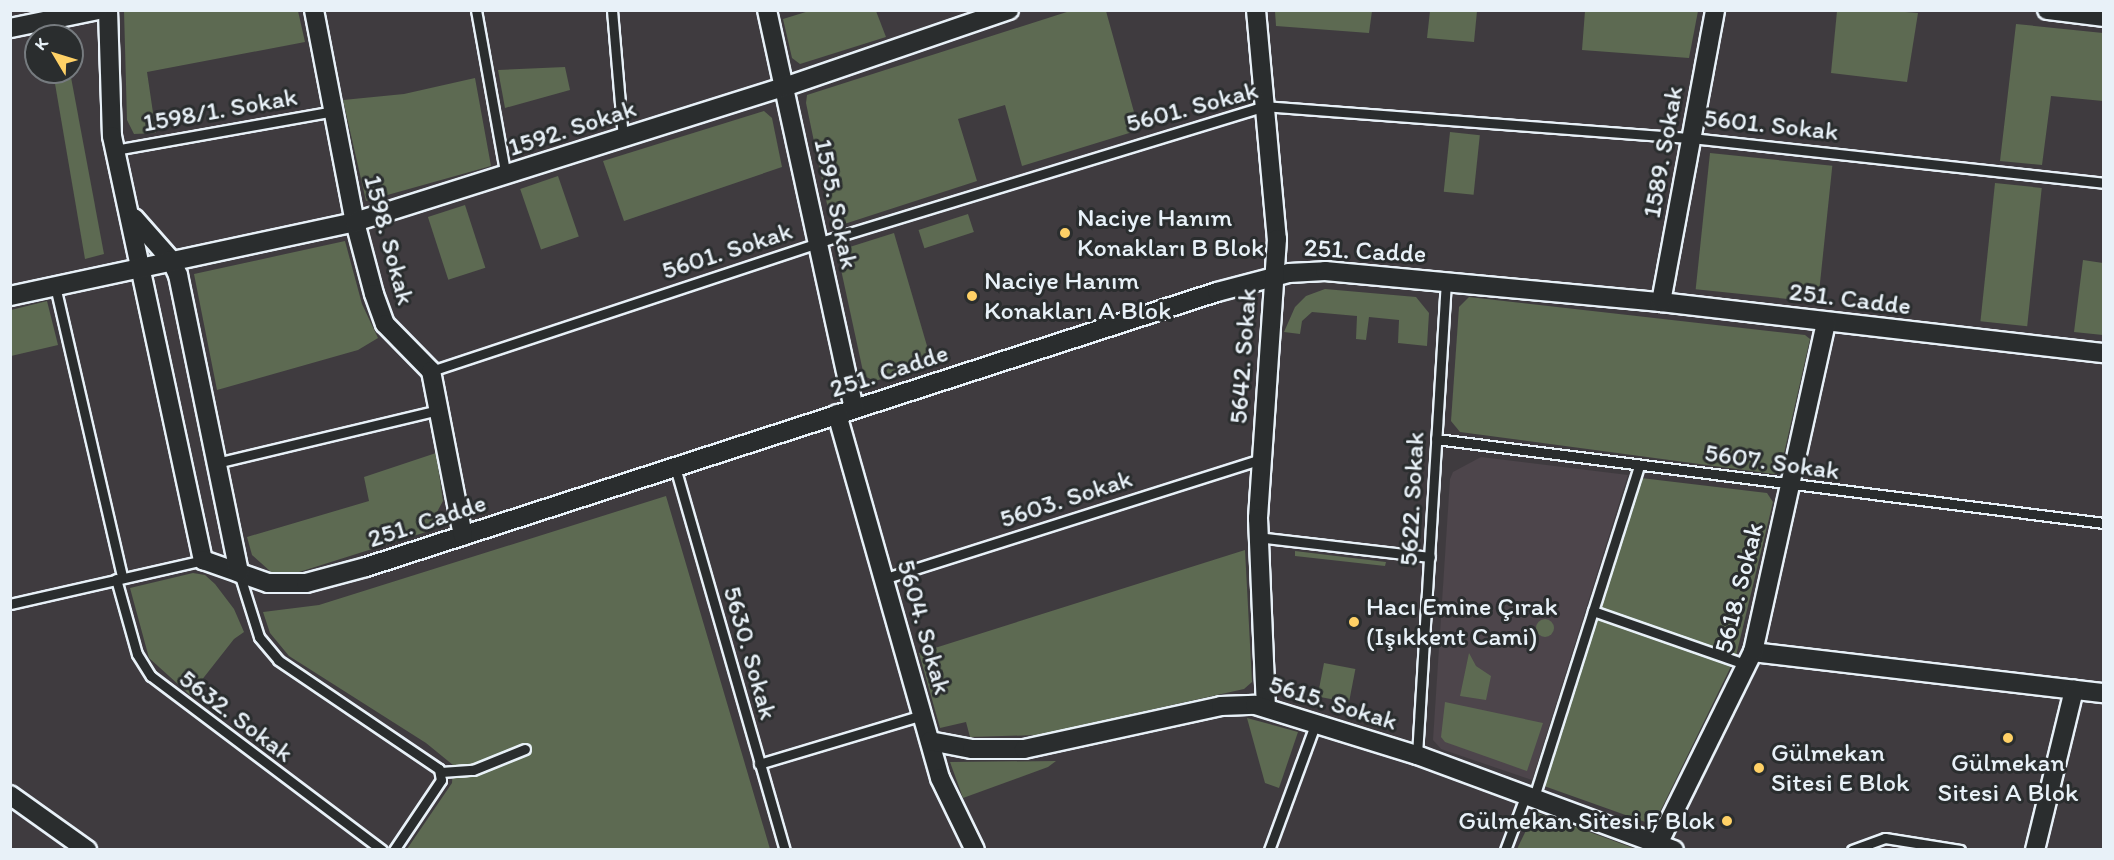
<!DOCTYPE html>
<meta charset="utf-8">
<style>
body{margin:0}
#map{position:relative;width:2114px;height:860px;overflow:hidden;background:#3f3b3f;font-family:Itim,sans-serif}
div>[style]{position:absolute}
.built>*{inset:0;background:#4d454b}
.green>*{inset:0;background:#5d6a52;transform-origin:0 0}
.round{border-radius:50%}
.roads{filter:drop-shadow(2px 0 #e8f1f8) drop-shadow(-2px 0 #e8f1f8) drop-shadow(0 2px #e8f1f8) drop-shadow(0 -2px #e8f1f8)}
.lane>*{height:9px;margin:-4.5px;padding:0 4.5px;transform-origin:4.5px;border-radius:4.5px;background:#2a2d2e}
.street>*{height:18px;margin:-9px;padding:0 9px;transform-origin:9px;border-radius:9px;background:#2a2d2e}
.dots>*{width:16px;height:16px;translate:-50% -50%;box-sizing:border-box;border:3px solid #2a2d2e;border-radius:50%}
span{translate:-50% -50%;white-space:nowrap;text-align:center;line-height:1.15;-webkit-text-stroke:6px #2a2d2e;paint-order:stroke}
.street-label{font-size:26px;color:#e8f1f8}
.poi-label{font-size:26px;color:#e8f1f8}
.left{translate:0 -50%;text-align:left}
.right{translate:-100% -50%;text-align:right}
.frame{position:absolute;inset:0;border:12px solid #e8f1f8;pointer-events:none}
.north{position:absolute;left:24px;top:24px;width:60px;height:60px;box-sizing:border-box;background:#2a2d2e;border:2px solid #767b7f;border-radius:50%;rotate:308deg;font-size:16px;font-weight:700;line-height:24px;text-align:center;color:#e8f1f8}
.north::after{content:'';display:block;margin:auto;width:21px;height:27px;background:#ffd166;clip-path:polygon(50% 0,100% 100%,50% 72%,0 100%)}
</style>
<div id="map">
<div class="built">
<div style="clip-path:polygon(1481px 457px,1628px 475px,1532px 780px,1441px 749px,1433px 740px,1450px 479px,1453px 472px)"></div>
</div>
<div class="green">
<div style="clip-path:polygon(1073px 10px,1106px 11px,1139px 130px,1022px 166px,1005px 105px,958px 119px,977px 181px,832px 228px,806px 103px,807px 95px)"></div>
<div style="clip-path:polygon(124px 11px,298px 11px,305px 42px,147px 72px,156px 133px,134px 134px,127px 120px)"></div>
<div style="clip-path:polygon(809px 11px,876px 11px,886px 37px,800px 64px,792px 58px,783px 19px)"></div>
<div style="clip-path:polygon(1275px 11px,1275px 10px,1372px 11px,1369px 33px,1276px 26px)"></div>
<div style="clip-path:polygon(1430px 11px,1477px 11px,1474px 42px,1427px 38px)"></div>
<div style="clip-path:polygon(1585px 11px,1698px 11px,1689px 58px,1582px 50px)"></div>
<div style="clip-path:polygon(1893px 11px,1918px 13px,1907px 82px,1831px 73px,1837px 11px)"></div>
<div style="clip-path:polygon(2016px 24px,2103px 33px,2103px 101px,2051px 96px,2042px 165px,2000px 161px)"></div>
<div style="clip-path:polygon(565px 67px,570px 90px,505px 108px,498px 70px)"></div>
<div style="clip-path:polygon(53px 72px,70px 72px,104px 254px,85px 259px)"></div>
<div style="clip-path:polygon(475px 78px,491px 166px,366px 201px,343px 100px,404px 94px)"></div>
<div style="clip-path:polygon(764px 111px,772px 118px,782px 167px,624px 221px,603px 161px)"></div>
<div style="left:1450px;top:132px;width:30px;height:60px;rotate:6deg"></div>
<div style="left:1710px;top:153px;width:123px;height:137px;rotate:6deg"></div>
<div style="left:558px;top:176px;width:64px;height:40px;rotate:71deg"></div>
<div style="left:1995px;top:183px;width:47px;height:139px;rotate:6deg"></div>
<div style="left:465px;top:205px;width:66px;height:39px;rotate:72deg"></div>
<div style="left:968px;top:214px;width:19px;height:52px;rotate:72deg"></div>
<div style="clip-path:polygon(894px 233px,932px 363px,875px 381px,864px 376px,837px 251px)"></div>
<div style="clip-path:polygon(345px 241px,362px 304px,378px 338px,358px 350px,217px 390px,194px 274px)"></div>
<div style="clip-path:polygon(2083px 260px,2103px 263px,2103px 335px,2074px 332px)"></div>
<div style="clip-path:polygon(1325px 289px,1416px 297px,1429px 313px,1427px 346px,1398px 343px,1399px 320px,1369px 317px,1366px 340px,1356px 339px,1357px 316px,1312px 312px,1302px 321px,1300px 334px,1284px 332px,1295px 307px,1306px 296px)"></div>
<div style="clip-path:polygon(1469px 297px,1805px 335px,1810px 339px,1780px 471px,1774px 474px,1460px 432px,1451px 421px,1459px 307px)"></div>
<div style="clip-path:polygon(47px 301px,58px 345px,11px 356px,11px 310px)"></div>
<div style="clip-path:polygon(436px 453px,443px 501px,426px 532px,296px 573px,271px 572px,252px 555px,247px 537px,369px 501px,364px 477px)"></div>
<div style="clip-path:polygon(1641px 478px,1767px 493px,1773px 502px,1736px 656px,1655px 822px,1648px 823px,1544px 786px)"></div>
<div style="clip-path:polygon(666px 496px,770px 849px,407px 849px,452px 783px,453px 765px,426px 743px,289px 656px,270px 633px,263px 612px,319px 605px)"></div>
<div style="clip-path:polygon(1245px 550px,1252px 682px,1244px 689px,1037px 735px,970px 737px,966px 722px,940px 728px,919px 653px)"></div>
<div style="clip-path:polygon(1295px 551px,1386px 562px,1385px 566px,1295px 556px)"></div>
<div style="clip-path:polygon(193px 573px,205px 575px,215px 584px,234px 609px,244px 632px,234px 639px,190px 695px,149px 658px,130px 588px)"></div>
<div class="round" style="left:1536px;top:619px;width:18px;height:18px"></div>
<div style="clip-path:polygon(1469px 653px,1476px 666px,1491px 676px,1486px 700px,1460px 696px)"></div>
<div style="left:1324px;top:663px;width:32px;height:34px;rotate:11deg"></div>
<div style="clip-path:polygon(1445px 702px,1543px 723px,1527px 771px,1445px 742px,1441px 737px)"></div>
<div style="clip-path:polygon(1247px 718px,1298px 732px,1279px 788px,1265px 783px)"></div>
<div style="clip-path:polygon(1056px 761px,1048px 767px,963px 798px,950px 762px)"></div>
<div style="clip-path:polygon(1535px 812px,1633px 848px,1634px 849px,1517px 849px)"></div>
</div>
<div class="roads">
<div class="lane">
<div style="left:476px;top:10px;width:170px;rotate:79.8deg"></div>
<div style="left:612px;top:10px;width:128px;rotate:85.1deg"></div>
<div style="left:115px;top:150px;width:221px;rotate:-10.1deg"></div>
<div style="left:55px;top:286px;width:299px;rotate:77deg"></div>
<div style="left:431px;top:371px;width:407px;rotate:-18.3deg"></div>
<div style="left:817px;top:243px;width:468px;rotate:-17deg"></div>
<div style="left:1264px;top:106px;width:428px;rotate:4.3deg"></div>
<div style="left:1691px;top:138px;width:415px;rotate:6.2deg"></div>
<div style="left:1436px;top:439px;width:673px;rotate:7.17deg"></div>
<div style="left:216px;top:463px;width:229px;rotate:-13.4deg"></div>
<div style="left:675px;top:467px;width:398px;rotate:74deg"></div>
<div style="left:1257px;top:537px;width:174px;rotate:6.6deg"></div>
<div style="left:239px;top:573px;width:67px;rotate:72.6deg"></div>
<div style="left:259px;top:637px;width:30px;rotate:50deg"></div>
<div style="left:278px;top:660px;width:194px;rotate:34.1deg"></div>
<div style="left:439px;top:769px;width:11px;rotate:80deg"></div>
<div style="left:441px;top:780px;width:84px;rotate:123.9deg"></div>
<div style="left:116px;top:579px;width:78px;rotate:74.4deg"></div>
<div style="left:137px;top:654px;width:26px;rotate:58deg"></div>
<div style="left:151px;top:676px;width:289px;rotate:37deg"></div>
<div style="left:883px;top:579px;width:397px;rotate:-17.6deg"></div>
<div style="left:10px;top:604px;width:198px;rotate:-12.8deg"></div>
<div style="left:1593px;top:611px;width:163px;rotate:19.3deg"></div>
<div style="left:1417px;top:755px;width:475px;rotate:-86.5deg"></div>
<div style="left:759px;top:764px;width:170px;rotate:-16.7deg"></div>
<div style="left:441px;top:772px;width:32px;rotate:-4deg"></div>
<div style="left:473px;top:770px;width:56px;rotate:-22deg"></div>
<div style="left:1534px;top:797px;width:348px;rotate:-72.4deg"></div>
<div style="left:1269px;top:850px;width:136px;rotate:-69.8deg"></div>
<div style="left:1505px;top:850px;width:60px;rotate:-69.4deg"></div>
<div style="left:1852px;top:850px;width:35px;rotate:-20deg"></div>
<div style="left:1885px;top:838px;width:76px;rotate:9.1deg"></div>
</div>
<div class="street">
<div style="left:108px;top:10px;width:126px;rotate:88.2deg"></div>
<div style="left:112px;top:136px;width:434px;rotate:77.9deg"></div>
<div style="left:203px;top:560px;width:69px;rotate:19.5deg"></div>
<div style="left:268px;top:583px;width:38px"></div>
<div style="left:306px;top:583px;width:62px;rotate:-14.9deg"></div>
<div style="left:366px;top:567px;width:894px;rotate:-17.91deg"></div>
<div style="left:1217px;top:292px;width:74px;rotate:-14.8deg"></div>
<div style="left:1289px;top:273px;width:36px;rotate:-3deg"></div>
<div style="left:1325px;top:271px;width:337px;rotate:5.3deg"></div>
<div style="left:1661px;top:302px;width:446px;rotate:6.6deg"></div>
<div style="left:314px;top:10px;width:216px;rotate:79.1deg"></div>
<div style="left:355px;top:222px;width:74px;rotate:75.2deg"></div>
<div style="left:374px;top:294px;width:32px;rotate:70deg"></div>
<div style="left:385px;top:324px;width:66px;rotate:45.6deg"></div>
<div style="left:431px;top:371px;width:168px;rotate:79deg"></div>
<div style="left:767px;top:10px;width:408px;rotate:77.7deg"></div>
<div style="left:1256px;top:10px;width:230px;rotate:84.8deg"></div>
<div style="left:1277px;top:239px;width:280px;rotate:93.9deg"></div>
<div style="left:1258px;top:518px;width:188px;rotate:87.6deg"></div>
<div style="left:2047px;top:10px;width:57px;rotate:7deg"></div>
<div style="left:10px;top:28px;width:90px;rotate:-11.6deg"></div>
<div style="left:134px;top:218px;width:56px;rotate:48.6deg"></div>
<div style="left:171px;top:260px;width:17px;rotate:65deg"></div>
<div style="left:178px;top:275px;width:304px;rotate:78.4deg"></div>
<div style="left:10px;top:296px;width:353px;rotate:-12.1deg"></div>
<div style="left:355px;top:222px;width:450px;rotate:-17.5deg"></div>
<div style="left:784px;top:87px;width:238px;rotate:-18.9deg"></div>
<div style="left:1661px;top:302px;width:297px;rotate:-79.5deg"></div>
<div style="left:837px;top:414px;width:378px;rotate:74.2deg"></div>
<div style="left:940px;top:778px;width:80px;rotate:64.1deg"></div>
<div style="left:1753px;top:652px;width:353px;rotate:6.7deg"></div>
<div style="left:930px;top:741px;width:43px;rotate:10.8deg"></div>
<div style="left:972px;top:749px;width:52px"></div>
<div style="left:1024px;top:749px;width:202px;rotate:-12.3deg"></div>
<div style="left:1221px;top:706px;width:34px;rotate:-2deg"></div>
<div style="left:1255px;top:705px;width:170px;rotate:17.2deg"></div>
<div style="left:1417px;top:755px;width:274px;rotate:20.3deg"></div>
<div style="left:10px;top:795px;width:95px;rotate:35.5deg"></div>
<div style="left:1655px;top:850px;width:221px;rotate:-63.7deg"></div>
<div style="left:1753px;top:652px;width:338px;rotate:-77.5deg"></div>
<div style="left:2035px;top:850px;width:165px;rotate:-76.3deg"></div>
</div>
</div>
<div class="dots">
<div style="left:1065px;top:233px;background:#ffd166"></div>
<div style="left:972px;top:296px;background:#ffd166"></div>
<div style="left:1354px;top:622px;background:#ffd166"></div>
<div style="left:2008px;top:738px;background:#ffd166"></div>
<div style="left:1759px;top:768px;background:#ffd166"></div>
<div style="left:1727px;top:821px;background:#ffd166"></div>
</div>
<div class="street-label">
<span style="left:1192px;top:107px;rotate:-15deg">5601. Sokak</span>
<span style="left:220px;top:110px;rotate:-10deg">1598/1. Sokak</span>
<span style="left:1771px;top:125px;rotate:6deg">5601. Sokak</span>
<span style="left:572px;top:128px;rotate:-18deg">1592. Sokak</span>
<span style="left:1663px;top:152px;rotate:-80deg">1589. Sokak</span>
<span style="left:836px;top:204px;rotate:78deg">1595. Sokak</span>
<span style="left:389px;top:240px;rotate:75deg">1598. Sokak</span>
<span style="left:727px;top:251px;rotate:-18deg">5601. Sokak</span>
<span style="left:1365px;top:251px;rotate:3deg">251. Cadde</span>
<span style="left:1850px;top:299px;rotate:7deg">251. Cadde</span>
<span style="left:1243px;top:356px;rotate:-86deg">5642. Sokak</span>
<span style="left:889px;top:371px;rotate:-18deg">251. Cadde</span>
<span style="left:1772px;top:462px;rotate:8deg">5607. Sokak</span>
<span style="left:1066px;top:499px;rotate:-18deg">5603. Sokak</span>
<span style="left:1412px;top:499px;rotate:-87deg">5622. Sokak</span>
<span style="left:427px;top:521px;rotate:-18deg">251. Cadde</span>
<span style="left:1739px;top:588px;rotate:-76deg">5618. Sokak</span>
<span style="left:924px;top:627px;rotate:74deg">5604. Sokak</span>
<span style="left:750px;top:653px;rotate:74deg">5630. Sokak</span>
<span style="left:1333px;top:703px;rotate:17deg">5615. Sokak</span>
<span style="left:236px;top:716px;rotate:37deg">5632. Sokak</span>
</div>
<div class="poi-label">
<span class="left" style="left:1077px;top:233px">Naciye Hanım<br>Konakları B Blok</span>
<span class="left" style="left:984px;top:296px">Naciye Hanım<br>Konakları A Blok</span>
<span class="left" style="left:1366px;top:622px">Hacı Emine Çırak<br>(Işıkkent Cami)</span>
<span class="left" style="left:1771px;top:768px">Gülmekan<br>Sitesi E Blok</span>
<span style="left:2008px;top:778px">Gülmekan<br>Sitesi A Blok</span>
<span class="right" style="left:1715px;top:821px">Gülmekan Sitesi F Blok</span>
</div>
<div class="frame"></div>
<div class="north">K</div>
</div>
